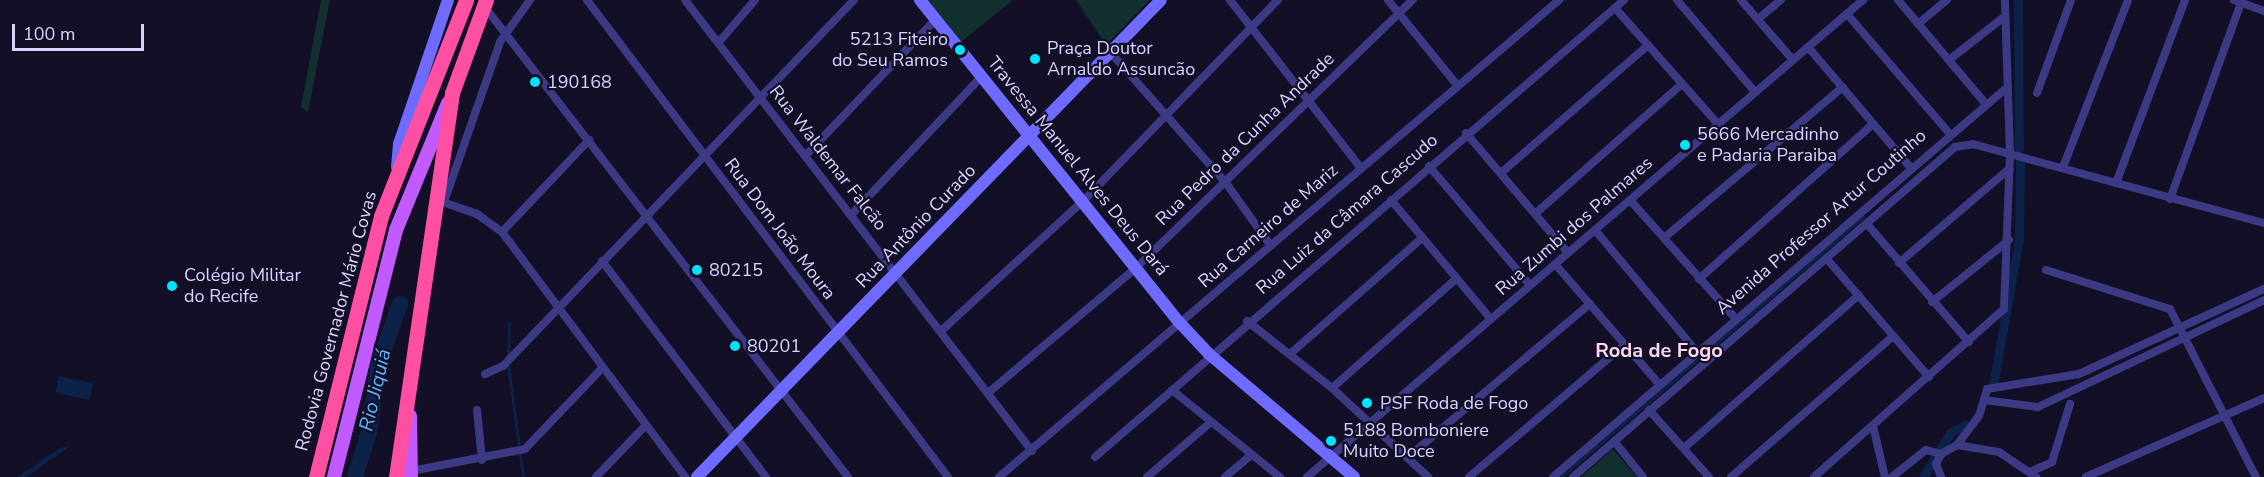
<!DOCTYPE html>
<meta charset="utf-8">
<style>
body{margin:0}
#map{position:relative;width:2264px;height:477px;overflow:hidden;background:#130f26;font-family:"Nunito Sans",sans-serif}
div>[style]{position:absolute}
.green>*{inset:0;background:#12302f}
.water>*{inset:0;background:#0c2248;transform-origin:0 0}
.stream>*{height:3px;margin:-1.5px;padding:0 1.5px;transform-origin:1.5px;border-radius:1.5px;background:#0c2248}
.canal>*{height:9px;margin:-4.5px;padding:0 4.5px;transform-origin:4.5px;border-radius:4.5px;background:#0c2248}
.river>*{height:16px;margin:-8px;padding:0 8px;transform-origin:8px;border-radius:8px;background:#0c2248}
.street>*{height:8px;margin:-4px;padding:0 4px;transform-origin:4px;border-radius:4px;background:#3d3a85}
.secondary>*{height:12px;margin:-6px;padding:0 6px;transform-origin:6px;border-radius:6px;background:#6f6bff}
.primary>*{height:14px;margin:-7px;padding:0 7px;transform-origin:7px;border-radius:7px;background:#c25bff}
.highway>*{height:15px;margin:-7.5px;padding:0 7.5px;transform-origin:7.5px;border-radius:7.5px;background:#ff4fa3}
.dots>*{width:16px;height:16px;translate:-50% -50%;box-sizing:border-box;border:3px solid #130f26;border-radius:50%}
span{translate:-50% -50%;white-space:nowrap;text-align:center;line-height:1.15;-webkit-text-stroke:4.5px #130f26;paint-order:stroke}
.poi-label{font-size:18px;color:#d9d4ff}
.right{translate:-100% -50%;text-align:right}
.left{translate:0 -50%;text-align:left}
.street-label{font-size:18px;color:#d9d4ff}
.neighbourhood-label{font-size:20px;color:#ffd6f0;font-weight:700}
.water-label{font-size:20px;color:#62b6ff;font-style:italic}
.scale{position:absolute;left:12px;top:24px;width:132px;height:27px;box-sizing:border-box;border:3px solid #d9d4ff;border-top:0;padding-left:8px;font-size:18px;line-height:21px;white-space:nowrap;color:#d9d4ff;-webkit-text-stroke:4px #130f26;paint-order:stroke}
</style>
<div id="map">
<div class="green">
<div style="clip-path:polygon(321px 0,330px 0,308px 112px,301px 107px)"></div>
<div style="clip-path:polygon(927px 0,1013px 0,961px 42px)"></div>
<div style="clip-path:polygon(1076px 0,1150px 0,1106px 45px)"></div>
<div style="clip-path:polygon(1613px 449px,1637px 477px,1581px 477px)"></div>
</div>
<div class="water">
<div style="left:59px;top:376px;width:35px;height:17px;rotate:12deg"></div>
<div style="clip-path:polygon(70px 446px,27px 477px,17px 477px,60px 448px)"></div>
</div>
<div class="stream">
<div style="left:508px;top:357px;width:34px;rotate:-88deg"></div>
<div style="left:508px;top:364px;width:114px;rotate:82.4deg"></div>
<div style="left:1561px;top:477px;width:399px;rotate:-40.7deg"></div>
</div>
<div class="canal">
<div style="left:2018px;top:0;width:149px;rotate:89.6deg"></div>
<div style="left:1993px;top:385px;width:148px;rotate:-79.9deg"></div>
<div style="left:2019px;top:239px;width:81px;rotate:-89.3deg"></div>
<div style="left:1923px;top:477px;width:53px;rotate:-58.1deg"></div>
<div style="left:1951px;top:432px;width:16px;rotate:-27deg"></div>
</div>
<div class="river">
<div style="left:355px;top:477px;width:47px;rotate:-72.7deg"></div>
<div style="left:369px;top:432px;width:70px;rotate:-81.8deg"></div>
<div style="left:379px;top:363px;width:63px;rotate:-70.4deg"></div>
</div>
<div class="street">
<div style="left:587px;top:0;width:598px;rotate:52.88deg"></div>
<div style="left:685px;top:0;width:569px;rotate:52.43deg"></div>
<div style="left:1230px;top:0;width:213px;rotate:52.1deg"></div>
<div style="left:1388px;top:0;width:111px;rotate:50.9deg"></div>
<div style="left:1677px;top:0;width:121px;rotate:49.7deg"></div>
<div style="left:1741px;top:0;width:79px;rotate:49.1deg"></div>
<div style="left:1898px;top:0;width:135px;rotate:49.8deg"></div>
<div style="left:2234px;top:0;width:32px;rotate:20deg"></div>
<div style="left:484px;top:6px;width:595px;rotate:52.3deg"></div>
<div style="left:1615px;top:8px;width:155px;rotate:48.4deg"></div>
<div style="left:1847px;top:14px;width:157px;rotate:49.4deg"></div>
<div style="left:1758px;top:19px;width:30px;rotate:-40deg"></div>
<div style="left:1918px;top:24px;width:38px;rotate:-40deg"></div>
<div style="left:719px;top:42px;width:55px;rotate:-49.4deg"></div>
<div style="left:1808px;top:47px;width:159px;rotate:49.6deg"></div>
<div style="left:1111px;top:53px;width:174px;rotate:48.5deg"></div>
<div style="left:1226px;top:183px;width:77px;rotate:54.5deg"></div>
<div style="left:1949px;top:60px;width:70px;rotate:-38deg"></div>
<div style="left:2037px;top:93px;width:99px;rotate:-69.9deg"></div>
<div style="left:1466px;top:133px;width:157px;rotate:49.6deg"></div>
<div style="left:806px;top:155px;width:188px;rotate:-46.3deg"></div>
<div style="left:1429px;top:166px;width:156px;rotate:49.7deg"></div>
<div style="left:2063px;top:167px;width:179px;rotate:-68.7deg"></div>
<div style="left:1501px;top:173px;width:195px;rotate:-41deg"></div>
<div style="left:2116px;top:183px;width:196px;rotate:-69.3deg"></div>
<div style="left:434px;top:199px;width:46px;rotate:19.2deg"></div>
<div style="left:477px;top:214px;width:31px;rotate:36deg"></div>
<div style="left:502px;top:232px;width:306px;rotate:53.2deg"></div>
<div style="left:2170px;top:199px;width:212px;rotate:-70.1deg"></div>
<div style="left:1391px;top:200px;width:155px;rotate:50deg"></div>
<div style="left:1630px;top:200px;width:158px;rotate:48.3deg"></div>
<div style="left:444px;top:202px;width:170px;rotate:-70.7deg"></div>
<div style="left:500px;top:42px;width:52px;rotate:-54.5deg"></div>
<div style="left:1536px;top:213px;width:195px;rotate:-41.5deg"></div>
<div style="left:852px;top:214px;width:190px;rotate:-46.7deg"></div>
<div style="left:1867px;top:224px;width:156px;rotate:49.2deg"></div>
<div style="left:1595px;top:230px;width:159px;rotate:50.1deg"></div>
<div style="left:502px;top:232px;width:127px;rotate:-46.6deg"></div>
<div style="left:1664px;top:238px;width:234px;rotate:-40.2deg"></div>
<div style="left:1827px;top:259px;width:156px;rotate:49.2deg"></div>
<div style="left:602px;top:261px;width:271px;rotate:52.8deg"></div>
<div style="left:1899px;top:263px;width:145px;rotate:-40.5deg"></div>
<div style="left:1555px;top:264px;width:159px;rotate:49.1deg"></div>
<div style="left:2046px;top:270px;width:130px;rotate:17.5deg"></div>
<div style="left:2170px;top:309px;width:189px;rotate:62.9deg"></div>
<div style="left:1699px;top:279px;width:233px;rotate:-41.7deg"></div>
<div style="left:1932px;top:302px;width:99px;rotate:-38.8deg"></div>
<div style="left:1247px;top:321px;width:108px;rotate:38.2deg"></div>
<div style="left:1332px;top:388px;width:131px;rotate:42.8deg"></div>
<div style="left:941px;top:331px;width:194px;rotate:-42.5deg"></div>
<div style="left:1084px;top:200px;width:279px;rotate:-45.9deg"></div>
<div style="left:1290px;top:354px;width:176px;rotate:-41.3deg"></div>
<div style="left:485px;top:374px;width:20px;rotate:-24deg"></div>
<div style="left:503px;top:366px;width:507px;rotate:-46.2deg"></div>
<div style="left:1332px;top:388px;width:165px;rotate:-41.3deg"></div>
<div style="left:1172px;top:390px;width:139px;rotate:38.9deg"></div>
<div style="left:988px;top:393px;width:195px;rotate:-40.2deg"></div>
<div style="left:1137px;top:267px;width:384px;rotate:-44.1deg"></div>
<div style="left:1984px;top:400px;width:54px;rotate:7.4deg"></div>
<div style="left:2038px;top:407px;width:250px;rotate:-25.3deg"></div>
<div style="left:477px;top:410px;width:50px;rotate:84.3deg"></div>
<div style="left:1649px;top:410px;width:90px;rotate:48.2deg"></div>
<div style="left:1873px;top:426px;width:52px;rotate:76.8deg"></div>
<div style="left:1614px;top:441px;width:46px;rotate:51.1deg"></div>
<div style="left:1957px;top:445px;width:43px;rotate:9.5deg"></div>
<div style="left:1999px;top:452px;width:45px;rotate:34deg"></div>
<div style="left:1684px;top:448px;width:232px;rotate:-41.2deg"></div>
<div style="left:1941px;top:454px;width:18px;rotate:-29deg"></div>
<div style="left:1957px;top:445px;width:36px;rotate:-53deg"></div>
<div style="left:1979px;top:416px;width:28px;rotate:-73deg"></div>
<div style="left:1987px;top:389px;width:93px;rotate:-9.3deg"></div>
<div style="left:2079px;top:374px;width:204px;rotate:-24.7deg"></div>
<div style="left:1095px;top:457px;width:699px;rotate:-40.82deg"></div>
<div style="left:1408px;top:457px;width:238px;rotate:-40.1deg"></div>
<div style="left:411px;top:471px;width:116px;rotate:-10.9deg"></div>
<div style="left:525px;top:449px;width:113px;rotate:-46.4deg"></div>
<div style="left:2032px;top:471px;width:22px;rotate:-24deg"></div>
<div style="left:2052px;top:462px;width:61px;rotate:-72.8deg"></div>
<div style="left:596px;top:477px;width:72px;rotate:-46.1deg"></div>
<div style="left:999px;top:477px;width:736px;rotate:-40.42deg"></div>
<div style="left:1147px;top:477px;width:84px;rotate:-40.7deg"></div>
<div style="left:1225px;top:477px;width:34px;rotate:-40deg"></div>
<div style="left:1307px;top:477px;width:733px;rotate:-40.63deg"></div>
<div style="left:1469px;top:477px;width:205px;rotate:-40.4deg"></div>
<div style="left:1553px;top:477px;width:594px;rotate:-40.63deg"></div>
<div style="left:1573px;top:477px;width:505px;rotate:-40.82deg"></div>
<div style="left:1955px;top:147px;width:18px;rotate:-9deg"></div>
<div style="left:1973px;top:144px;width:302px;rotate:15.2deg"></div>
<div style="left:1731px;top:477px;width:215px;rotate:-41deg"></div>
<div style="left:1814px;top:477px;width:254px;rotate:-41.5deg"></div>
<div style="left:2004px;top:309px;width:155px;rotate:-87.8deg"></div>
<div style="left:2010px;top:154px;width:154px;rotate:-91.9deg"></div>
<div style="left:1892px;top:477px;width:43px;rotate:-38.5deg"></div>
<div style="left:1926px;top:450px;width:16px;rotate:15deg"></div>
<div style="left:1941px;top:477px;width:14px;rotate:-111deg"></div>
<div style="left:1936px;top:464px;width:11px;rotate:-63deg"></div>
<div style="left:2086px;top:477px;width:195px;rotate:-23.9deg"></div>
</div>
<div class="secondary">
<div style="left:920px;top:0;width:415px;rotate:51.2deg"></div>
<div style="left:1180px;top:323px;width:42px;rotate:46.9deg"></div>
<div style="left:1209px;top:354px;width:190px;rotate:40.3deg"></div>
<div style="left:397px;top:167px;width:23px;rotate:-85deg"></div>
<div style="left:399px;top:144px;width:152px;rotate:-71.2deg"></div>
<div style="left:697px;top:477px;width:665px;rotate:-45.79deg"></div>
</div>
<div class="primary">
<div style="left:410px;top:416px;width:61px;rotate:89.1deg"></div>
<div style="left:334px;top:477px;width:255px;rotate:-75.9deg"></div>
<div style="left:396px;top:230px;width:137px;rotate:-67.7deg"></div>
</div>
<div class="highway">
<div style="left:316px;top:477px;width:269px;rotate:-76deg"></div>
<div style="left:381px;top:216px;width:232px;rotate:-68.5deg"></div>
<div style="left:396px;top:477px;width:388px;rotate:-81.7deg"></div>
<div style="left:452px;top:93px;width:99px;rotate:-69.9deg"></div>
</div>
<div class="dots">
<div style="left:960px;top:50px;background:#00e5ff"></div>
<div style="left:1035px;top:59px;background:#00e5ff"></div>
<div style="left:535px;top:82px;background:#00e5ff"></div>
<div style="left:1685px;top:145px;background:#00e5ff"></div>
<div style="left:697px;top:270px;background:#00e5ff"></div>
<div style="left:172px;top:286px;background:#00e5ff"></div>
<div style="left:735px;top:346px;background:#00e5ff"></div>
<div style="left:1367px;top:403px;background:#00e5ff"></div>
<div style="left:1331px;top:441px;background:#00e5ff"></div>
</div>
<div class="poi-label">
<span class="right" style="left:948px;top:50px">5213 Fiteiro<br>do Seu Ramos</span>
<span class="left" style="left:1047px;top:59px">Praça Doutor<br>Arnaldo Assuncão</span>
<span class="left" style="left:547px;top:82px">190168</span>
<span class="left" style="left:1697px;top:145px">5666 Mercadinho<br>e Padaria Paraiba</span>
<span class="left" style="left:709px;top:270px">80215</span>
<span class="left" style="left:184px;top:286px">Colégio Militar<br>do Recife</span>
<span class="left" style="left:747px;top:346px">80201</span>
<span class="left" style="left:1380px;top:403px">PSF Roda de Fogo</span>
<span class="left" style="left:1343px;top:441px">5188 Bomboniere<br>Muito Doce</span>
</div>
<div class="street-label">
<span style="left:1245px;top:139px;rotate:-44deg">Rua Pedro da Cunha Andrade</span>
<span style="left:828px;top:158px;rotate:52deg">Rua Waldemar Falcão</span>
<span style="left:1078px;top:166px;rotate:51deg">Travessa Manuel Alves Deus Dará</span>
<span style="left:1347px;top:214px;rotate:-41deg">Rua Luiz da Câmara Cascudo</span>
<span style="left:1821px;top:222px;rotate:-41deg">Avenida Professor Artur Coutinho</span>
<span style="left:916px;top:226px;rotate:-46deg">Rua Antônio Curado</span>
<span style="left:1268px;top:226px;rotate:-41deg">Rua Carneiro de Mariz</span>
<span style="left:1574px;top:226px;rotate:-41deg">Rua Zumbi dos Palmares</span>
<span style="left:780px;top:229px;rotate:53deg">Rua Dom João Moura</span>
<span style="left:336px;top:321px;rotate:-75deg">Rodovia Governador Mário Covas</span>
</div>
<div class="neighbourhood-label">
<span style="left:1659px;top:350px">Roda de Fogo</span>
</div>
<div class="water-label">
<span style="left:375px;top:390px;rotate:-77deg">Rio Jiquiá</span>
</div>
<div class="scale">100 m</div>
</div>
